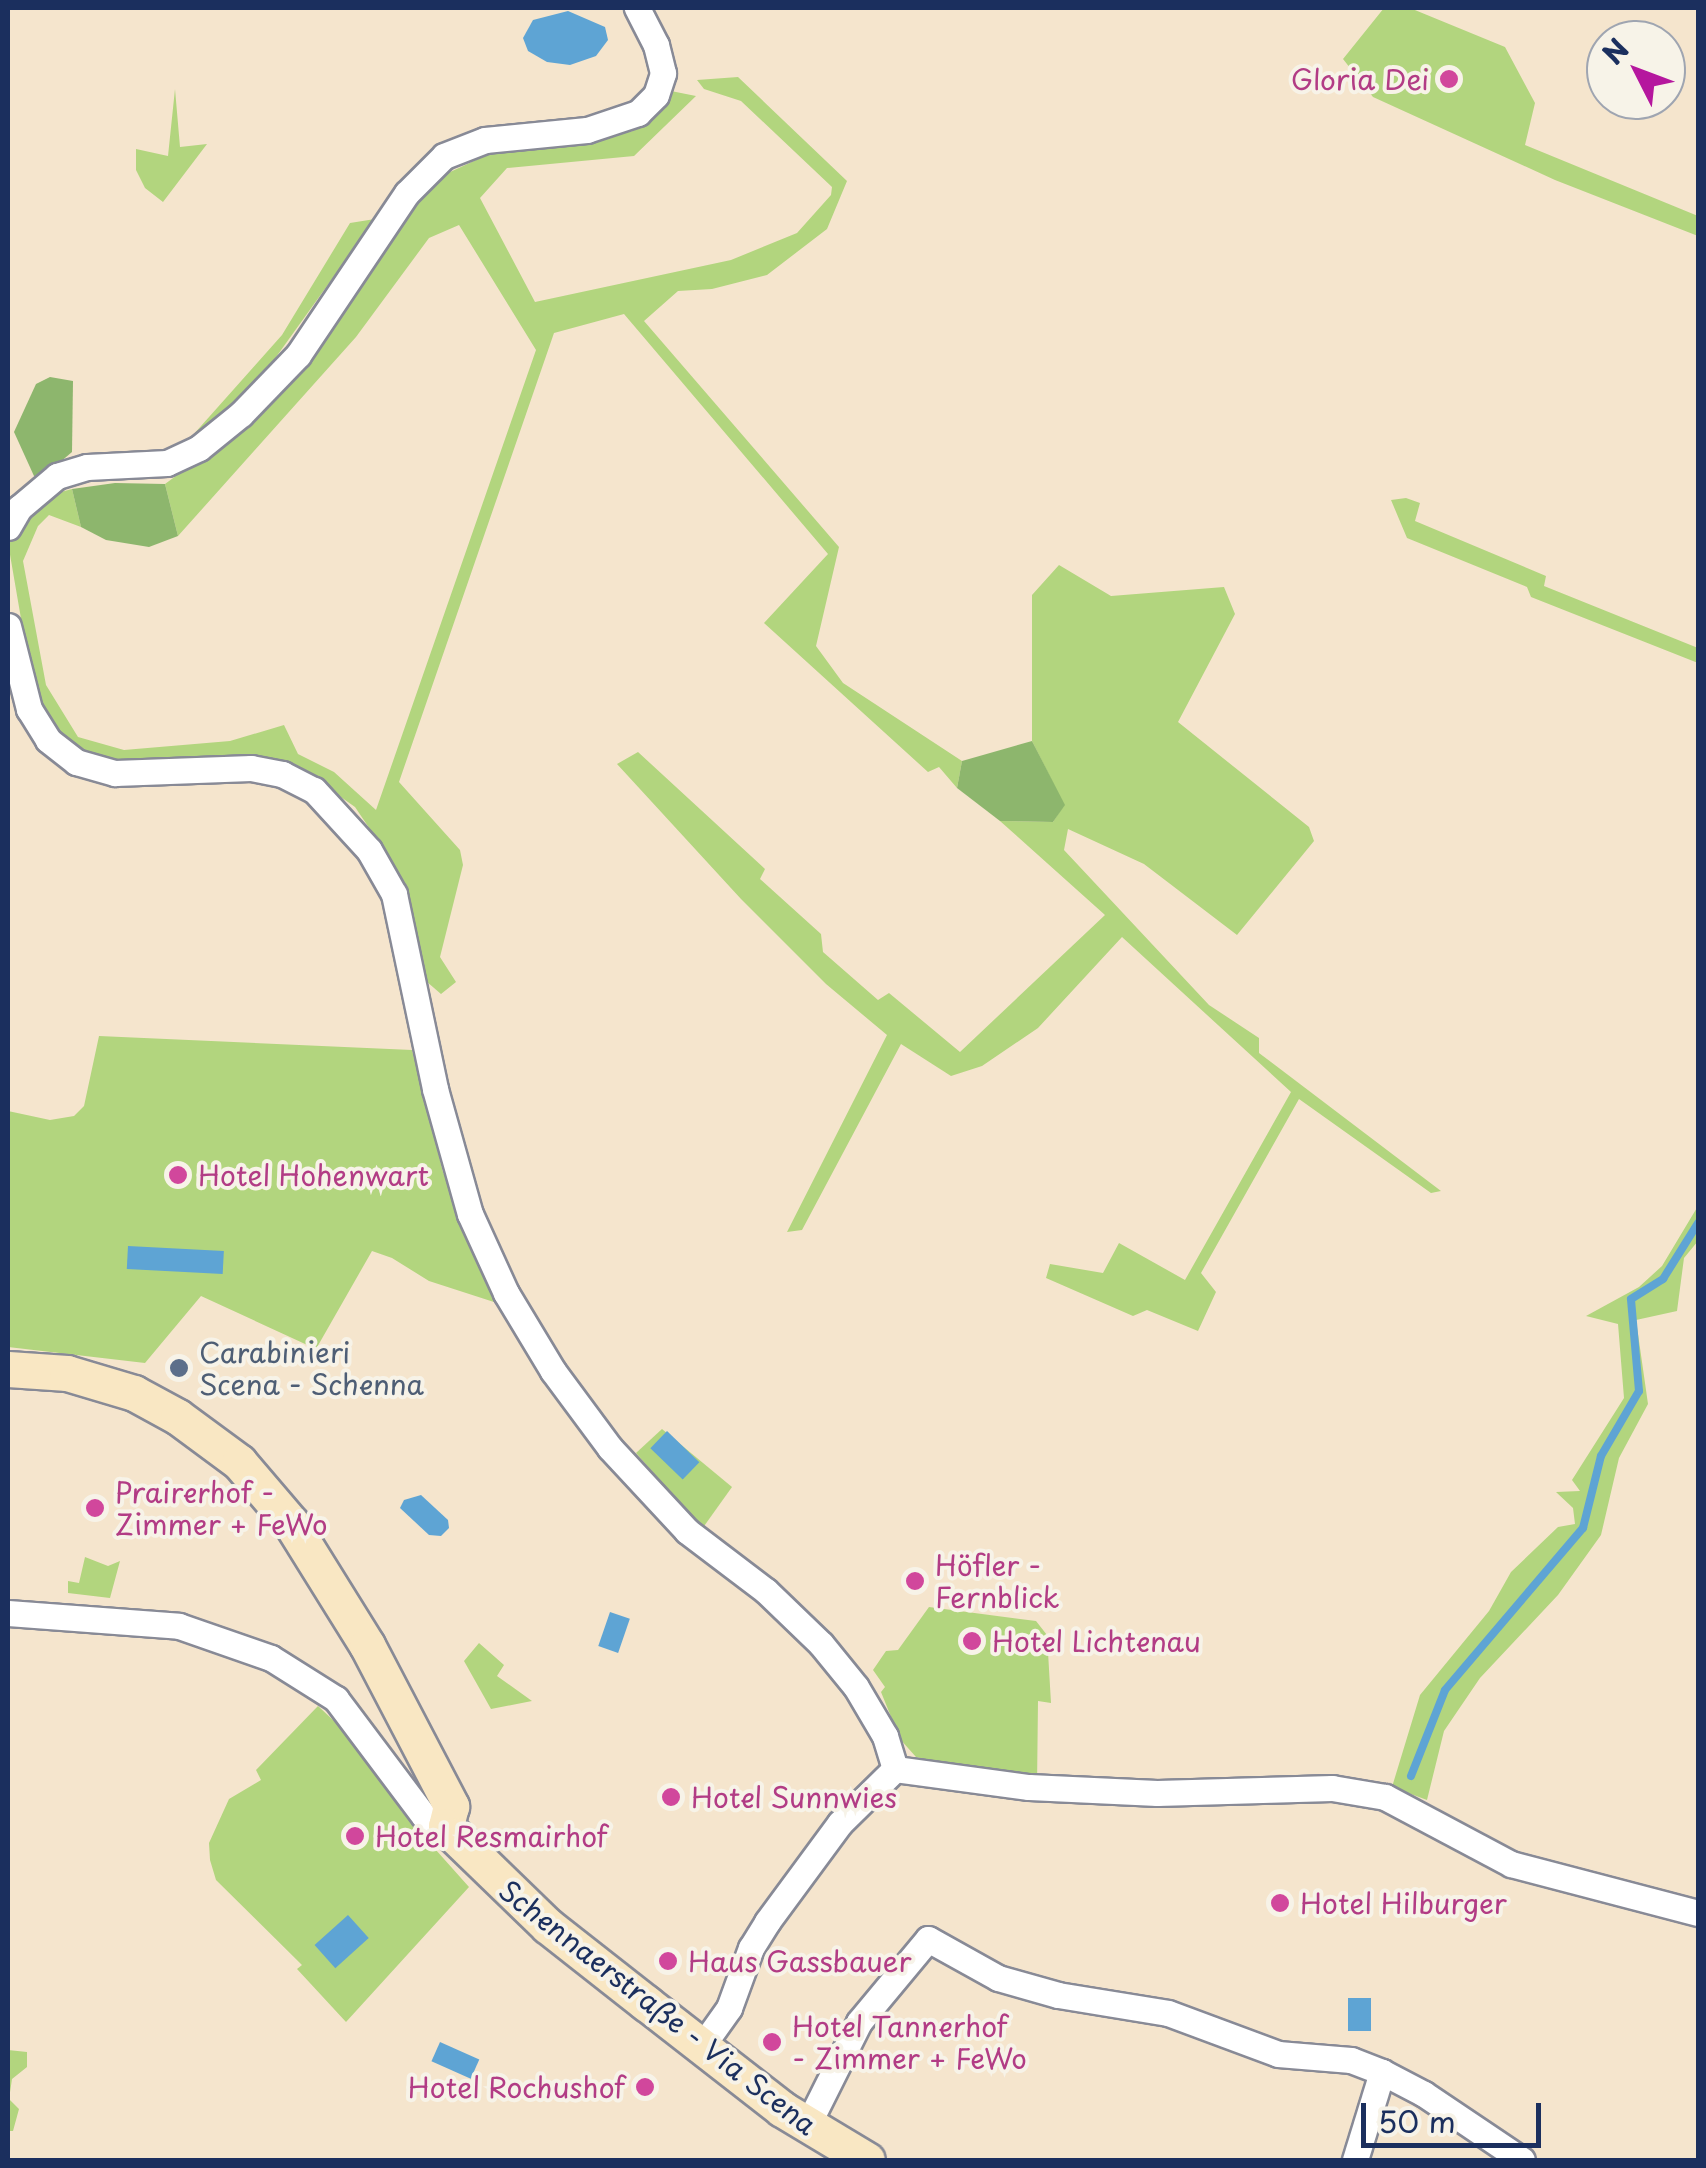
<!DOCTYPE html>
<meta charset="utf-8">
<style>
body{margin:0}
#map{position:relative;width:1706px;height:2168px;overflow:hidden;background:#f5e5cd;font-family:"Playpen Sans",sans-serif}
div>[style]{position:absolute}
.green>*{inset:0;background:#b2d57e}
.forest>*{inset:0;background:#8db66d}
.water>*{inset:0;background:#5ea4d4;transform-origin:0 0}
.stream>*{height:8px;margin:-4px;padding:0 4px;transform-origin:4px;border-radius:4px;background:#5ea4d4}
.roads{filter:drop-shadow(2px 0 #888a96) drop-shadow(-2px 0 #888a96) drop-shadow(0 2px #888a96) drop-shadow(0 -2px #888a96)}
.street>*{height:25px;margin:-12.5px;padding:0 12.5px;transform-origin:12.5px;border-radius:12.5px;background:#fff}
.secondary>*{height:35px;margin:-17.5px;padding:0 17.5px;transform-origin:17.5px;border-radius:17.5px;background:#f9e7c3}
.dots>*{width:28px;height:28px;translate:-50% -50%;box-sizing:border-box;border:5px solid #f7f3e8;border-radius:50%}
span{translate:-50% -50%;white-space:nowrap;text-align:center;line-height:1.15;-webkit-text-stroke:8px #f7f3e8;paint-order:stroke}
.hotel-label{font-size:28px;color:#b23c85}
.right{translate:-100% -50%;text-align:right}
.left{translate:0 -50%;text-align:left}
.service-label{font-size:28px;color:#4e5e75}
.street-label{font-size:28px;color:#1b2f5e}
.frame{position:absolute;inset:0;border:10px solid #1b2f5e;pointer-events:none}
.north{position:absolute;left:1586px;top:20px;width:100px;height:100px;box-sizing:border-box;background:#f7f3e8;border:2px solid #9fa5b1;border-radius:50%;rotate:312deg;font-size:28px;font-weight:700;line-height:40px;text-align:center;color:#1b2f5e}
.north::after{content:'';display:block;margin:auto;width:35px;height:45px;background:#b5179e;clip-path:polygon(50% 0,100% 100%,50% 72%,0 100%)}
.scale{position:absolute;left:1361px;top:2103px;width:180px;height:45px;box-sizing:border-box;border:5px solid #1b2f5e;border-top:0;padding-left:12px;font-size:30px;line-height:35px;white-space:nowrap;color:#1b2f5e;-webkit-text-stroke:8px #f7f3e8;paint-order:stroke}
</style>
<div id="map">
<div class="green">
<div style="clip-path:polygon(1384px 8px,1410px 8px,1505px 47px,1535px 103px,1525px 145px,1698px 216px,1698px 236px,1555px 180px,1373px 97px,1343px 59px)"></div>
<div style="clip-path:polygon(738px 77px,847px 181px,827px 229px,767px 275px,712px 289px,678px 291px,644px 321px,839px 547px,816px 646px,843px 683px,962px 761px,957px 788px,939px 767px,928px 772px,764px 623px,828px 554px,624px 314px,554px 333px,399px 782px,460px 850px,463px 865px,440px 957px,456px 982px,441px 994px,412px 969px,422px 965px,407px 891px,382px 847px,355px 807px,311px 776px,95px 760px,50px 729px,35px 700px,8px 543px,15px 524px,46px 496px,72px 489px,81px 527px,49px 515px,38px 526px,23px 561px,46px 685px,78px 737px,124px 750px,230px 741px,284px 725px,298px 754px,334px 772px,376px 810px,536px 350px,459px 225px,429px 238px,356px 337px,178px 536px,165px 484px,229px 437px,408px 206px,435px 179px,489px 154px,633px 131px,658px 115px,671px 91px,696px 96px,634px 156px,507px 168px,480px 198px,535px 302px,731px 260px,797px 233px,831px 195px,832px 187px,741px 101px,704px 89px,697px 80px)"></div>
<div style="clip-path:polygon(175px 89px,180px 147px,207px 144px,163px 202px,145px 188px,136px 170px,136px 149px,168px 156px)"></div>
<div style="clip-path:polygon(375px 219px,248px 396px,208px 429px,193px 435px,282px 335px,350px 223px)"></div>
<div style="clip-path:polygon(1406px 498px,1420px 503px,1415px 521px,1546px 576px,1544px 586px,1698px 648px,1698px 663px,1531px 597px,1527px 587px,1407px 538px,1391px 500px)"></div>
<div style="clip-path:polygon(1059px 565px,1111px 596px,1224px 587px,1235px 614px,1178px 722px,1309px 827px,1314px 841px,1237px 935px,1144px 864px,1068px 829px,1064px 850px,1209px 1005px,1259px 1038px,1259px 1053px,1441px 1191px,1431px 1193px,1299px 1099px,1201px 1273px,1216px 1292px,1198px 1331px,1147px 1310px,1133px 1316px,1046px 1278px,1050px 1264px,1103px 1273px,1119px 1243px,1185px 1280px,1291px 1092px,1122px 937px,1038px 1028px,982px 1066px,951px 1076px,901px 1044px,802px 1230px,787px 1232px,887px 1035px,826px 984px,741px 899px,617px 764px,638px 752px,765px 869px,760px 879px,821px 934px,823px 952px,878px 1000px,889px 993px,960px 1052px,1105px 915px,1000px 821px,1053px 822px,1064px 805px,1032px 741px,1032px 595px)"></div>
<div style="clip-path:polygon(99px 1036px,412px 1050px,443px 1172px,497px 1303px,429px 1281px,392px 1258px,372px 1251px,316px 1349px,201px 1296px,145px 1363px,8px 1347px,8px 1111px,50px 1120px,74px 1116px,84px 1106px)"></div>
<div style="clip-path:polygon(1698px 1206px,1698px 1241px,1684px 1258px,1677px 1311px,1636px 1320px,1648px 1404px,1619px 1458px,1601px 1535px,1558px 1595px,1480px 1678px,1444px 1731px,1427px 1800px,1392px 1787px,1420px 1695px,1489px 1611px,1511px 1572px,1558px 1527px,1575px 1524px,1573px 1508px,1556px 1492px,1580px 1491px,1572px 1480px,1624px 1398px,1618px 1324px,1586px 1316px,1639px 1287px,1662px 1266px)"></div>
<div style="clip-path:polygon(662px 1429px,732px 1487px,702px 1529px,636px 1453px)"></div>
<div style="clip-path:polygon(85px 1557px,108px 1566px,120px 1561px,110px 1598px,68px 1593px,68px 1581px,79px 1583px)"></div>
<div style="clip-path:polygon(929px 1607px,1036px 1621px,1047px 1635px,1051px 1703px,1038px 1701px,1037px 1788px,916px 1757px,900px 1739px,881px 1692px,885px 1687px,873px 1670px,886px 1651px,898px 1650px)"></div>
<div style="clip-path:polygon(479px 1643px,504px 1665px,497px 1676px,532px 1701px,491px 1709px,464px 1661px)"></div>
<div style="clip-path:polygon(318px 1706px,364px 1749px,402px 1812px,469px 1887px,346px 2022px,297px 1969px,302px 1965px,216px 1880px,210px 1860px,209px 1843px,229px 1799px,261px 1780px,256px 1770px)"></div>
<div style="clip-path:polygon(8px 2050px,27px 2052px,27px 2067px,12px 2079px,9px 2099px,19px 2109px,13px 2131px,8px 2131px)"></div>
</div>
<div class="forest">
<div style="clip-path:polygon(50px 377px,73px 381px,72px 452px,45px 475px,34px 476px,14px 432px,36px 384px)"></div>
<div style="clip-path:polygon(115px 483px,165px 484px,178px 536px,149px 547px,106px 540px,81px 527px,72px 489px)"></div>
<div style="clip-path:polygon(1032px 741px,1065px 805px,1053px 822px,1000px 821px,957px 788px,962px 761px)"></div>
</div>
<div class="water">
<div style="clip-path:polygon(568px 11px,605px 27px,608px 40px,596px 56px,570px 65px,547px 62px,528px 51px,523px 38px,533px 20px)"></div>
<div style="left:128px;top:1246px;width:96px;height:23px;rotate:3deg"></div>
<div style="left:667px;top:1431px;width:45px;height:24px;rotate:44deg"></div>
<div style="clip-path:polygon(421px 1495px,448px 1520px,449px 1528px,441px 1536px,429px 1535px,400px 1508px,404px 1500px)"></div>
<div style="left:610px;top:1612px;width:21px;height:36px;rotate:19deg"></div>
<div style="left:348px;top:1915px;width:31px;height:45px;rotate:48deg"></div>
<div style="left:1348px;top:1998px;width:23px;height:33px"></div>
<div style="left:440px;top:2042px;width:43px;height:21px;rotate:24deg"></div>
</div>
<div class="stream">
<div style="left:1411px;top:1776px;width:92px;rotate:-68.4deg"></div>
<div style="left:1445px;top:1690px;width:213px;rotate:-49.6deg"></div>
<div style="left:1583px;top:1528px;width:74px;rotate:-76deg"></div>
<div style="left:1601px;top:1456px;width:75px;rotate:-59.7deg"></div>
<div style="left:1639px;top:1391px;width:92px;rotate:-95deg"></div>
<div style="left:1631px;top:1299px;width:38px;rotate:-32deg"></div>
<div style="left:1663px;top:1279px;width:66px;rotate:-58deg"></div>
</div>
<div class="roads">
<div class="street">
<div style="left:8px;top:527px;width:22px;rotate:-60deg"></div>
<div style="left:19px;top:508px;width:50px;rotate:-40.1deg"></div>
<div style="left:57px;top:476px;width:31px;rotate:-17deg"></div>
<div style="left:87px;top:467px;width:80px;rotate:-2.9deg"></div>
<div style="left:167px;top:463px;width:35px;rotate:-25deg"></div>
<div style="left:199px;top:448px;width:54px;rotate:-39deg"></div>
<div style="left:241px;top:414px;width:82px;rotate:-46deg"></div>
<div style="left:298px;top:355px;width:195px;rotate:-56.1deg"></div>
<div style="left:407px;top:193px;width:52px;rotate:-45deg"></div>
<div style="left:444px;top:156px;width:44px;rotate:-21.3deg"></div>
<div style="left:485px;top:140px;width:102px;rotate:-5.6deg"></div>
<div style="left:587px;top:130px;width:54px;rotate:-18.4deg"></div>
<div style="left:638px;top:113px;width:25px;rotate:-45deg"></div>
<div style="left:656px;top:95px;width:23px;rotate:-72deg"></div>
<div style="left:663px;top:73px;width:29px;rotate:-104deg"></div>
<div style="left:656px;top:45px;width:42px;rotate:-117.2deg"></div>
<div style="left:8px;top:626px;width:86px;rotate:75.8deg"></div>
<div style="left:29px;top:709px;width:36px;rotate:58deg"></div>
<div style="left:48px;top:740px;width:36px;rotate:38deg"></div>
<div style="left:76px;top:762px;width:41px;rotate:15.8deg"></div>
<div style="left:115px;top:773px;width:136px;rotate:-2.1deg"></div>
<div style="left:251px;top:768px;width:32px;rotate:11deg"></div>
<div style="left:282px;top:774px;width:36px;rotate:27deg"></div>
<div style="left:314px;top:790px;width:81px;rotate:47.5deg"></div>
<div style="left:369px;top:850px;width:51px;rotate:60.4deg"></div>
<div style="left:394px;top:894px;width:199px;rotate:78.1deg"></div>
<div style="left:435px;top:1089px;width:130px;rotate:74.4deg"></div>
<div style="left:470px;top:1214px;width:87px;rotate:65.5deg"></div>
<div style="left:506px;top:1293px;width:91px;rotate:58.9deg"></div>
<div style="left:553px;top:1371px;width:96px;rotate:53.5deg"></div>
<div style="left:610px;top:1448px;width:113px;rotate:47.1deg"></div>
<div style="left:687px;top:1531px;width:99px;rotate:37.2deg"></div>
<div style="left:766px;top:1591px;width:76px;rotate:43.9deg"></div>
<div style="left:821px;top:1644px;width:55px;rotate:50.9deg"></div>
<div style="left:856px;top:1687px;width:57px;rotate:59.4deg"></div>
<div style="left:885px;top:1736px;width:34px;rotate:73deg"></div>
<div style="left:8px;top:1613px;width:171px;rotate:4.3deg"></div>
<div style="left:179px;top:1626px;width:97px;rotate:19.2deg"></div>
<div style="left:271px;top:1658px;width:77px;rotate:32.2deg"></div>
<div style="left:336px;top:1699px;width:146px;rotate:53.1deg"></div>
<div style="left:424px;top:1816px;width:18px;rotate:38deg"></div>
<div style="left:438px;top:1827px;width:8px;rotate:-7deg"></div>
<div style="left:895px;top:1769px;width:135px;rotate:7.7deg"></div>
<div style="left:1029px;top:1787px;width:128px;rotate:2.7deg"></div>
<div style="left:1157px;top:1793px;width:175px;rotate:-1.6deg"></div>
<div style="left:1332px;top:1788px;width:54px;rotate:9.6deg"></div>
<div style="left:1385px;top:1797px;width:143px;rotate:28deg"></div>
<div style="left:1511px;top:1864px;width:193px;rotate:14.7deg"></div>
<div style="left:702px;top:2046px;width:47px;rotate:-54.6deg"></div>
<div style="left:729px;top:2008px;width:64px;rotate:-69.9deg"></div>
<div style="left:751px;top:1948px;width:31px;rotate:-58deg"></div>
<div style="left:767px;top:1922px;width:123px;rotate:-53.6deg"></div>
<div style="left:840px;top:1823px;width:77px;rotate:-44.5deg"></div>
<div style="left:1382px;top:2072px;width:47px;rotate:27.6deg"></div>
<div style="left:1424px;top:2094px;width:118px;rotate:34deg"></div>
<div style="left:807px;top:2126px;width:116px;rotate:-63.4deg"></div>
<div style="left:859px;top:2022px;width:108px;rotate:-50.3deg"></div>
<div style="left:928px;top:1939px;width:80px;rotate:29.1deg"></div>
<div style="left:998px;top:1978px;width:62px;rotate:15.8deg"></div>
<div style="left:1058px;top:1995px;width:111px;rotate:9.3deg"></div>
<div style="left:1168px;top:2013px;width:117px;rotate:20.4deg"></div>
<div style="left:1278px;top:2054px;width:73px;rotate:4.7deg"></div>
<div style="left:1351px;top:2060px;width:33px;rotate:21deg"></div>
<div style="left:1382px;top:2072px;width:92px;rotate:107.1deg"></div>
</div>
<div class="secondary">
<div style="left:8px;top:1369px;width:59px;rotate:3.9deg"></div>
<div style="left:67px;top:1373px;width:70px;rotate:16.6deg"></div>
<div style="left:134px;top:1393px;width:50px;rotate:28.6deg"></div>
<div style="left:178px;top:1417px;width:76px;rotate:36.4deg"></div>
<div style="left:239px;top:1462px;width:80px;rotate:49.6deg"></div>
<div style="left:291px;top:1523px;width:144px;rotate:58.1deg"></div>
<div style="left:367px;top:1645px;width:182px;rotate:62.4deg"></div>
<div style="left:451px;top:1806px;width:21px;rotate:104deg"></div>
<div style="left:446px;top:1826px;width:13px;rotate:48deg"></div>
<div style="left:455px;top:1836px;width:129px;rotate:44.1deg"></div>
<div style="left:548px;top:1926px;width:125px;rotate:38.2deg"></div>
<div style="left:646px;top:2003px;width:172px;rotate:37.9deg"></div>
<div style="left:782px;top:2109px;width:99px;rotate:31deg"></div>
</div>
</div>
<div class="dots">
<div style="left:1449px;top:79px;background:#d1479c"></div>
<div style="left:178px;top:1175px;background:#d1479c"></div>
<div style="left:179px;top:1368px;background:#5c6f8a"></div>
<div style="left:95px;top:1508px;background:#d1479c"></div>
<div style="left:915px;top:1581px;background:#d1479c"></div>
<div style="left:972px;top:1641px;background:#d1479c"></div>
<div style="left:671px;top:1797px;background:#d1479c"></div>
<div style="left:355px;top:1836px;background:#d1479c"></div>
<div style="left:1280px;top:1903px;background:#d1479c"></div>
<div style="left:668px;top:1961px;background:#d1479c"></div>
<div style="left:772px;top:2042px;background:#d1479c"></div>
<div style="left:645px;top:2087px;background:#d1479c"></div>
</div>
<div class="hotel-label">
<span class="right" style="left:1429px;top:79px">Gloria Dei</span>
<span class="left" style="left:198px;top:1175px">Hotel Hohenwart</span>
<span class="left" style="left:115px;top:1508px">Prairerhof -<br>Zimmer + FeWo</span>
<span class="left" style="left:935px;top:1581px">Höfler -<br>Fernblick</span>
<span class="left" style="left:992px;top:1641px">Hotel Lichtenau</span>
<span class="left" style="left:691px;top:1797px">Hotel Sunnwies</span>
<span class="left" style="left:375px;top:1836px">Hotel Resmairhof</span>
<span class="left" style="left:1300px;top:1903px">Hotel Hilburger</span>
<span class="left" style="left:688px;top:1961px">Haus Gassbauer</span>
<span class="left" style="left:792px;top:2042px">Hotel Tannerhof<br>- Zimmer + FeWo</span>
<span class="right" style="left:625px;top:2087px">Hotel Rochushof</span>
</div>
<div class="service-label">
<span class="left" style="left:199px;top:1368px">Carabinieri<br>Scena - Schenna</span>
</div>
<div class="street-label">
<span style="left:658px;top:2007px;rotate:38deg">Schennaerstraße - Via Scena</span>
</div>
<div class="frame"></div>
<div class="north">N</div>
<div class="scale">50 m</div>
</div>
